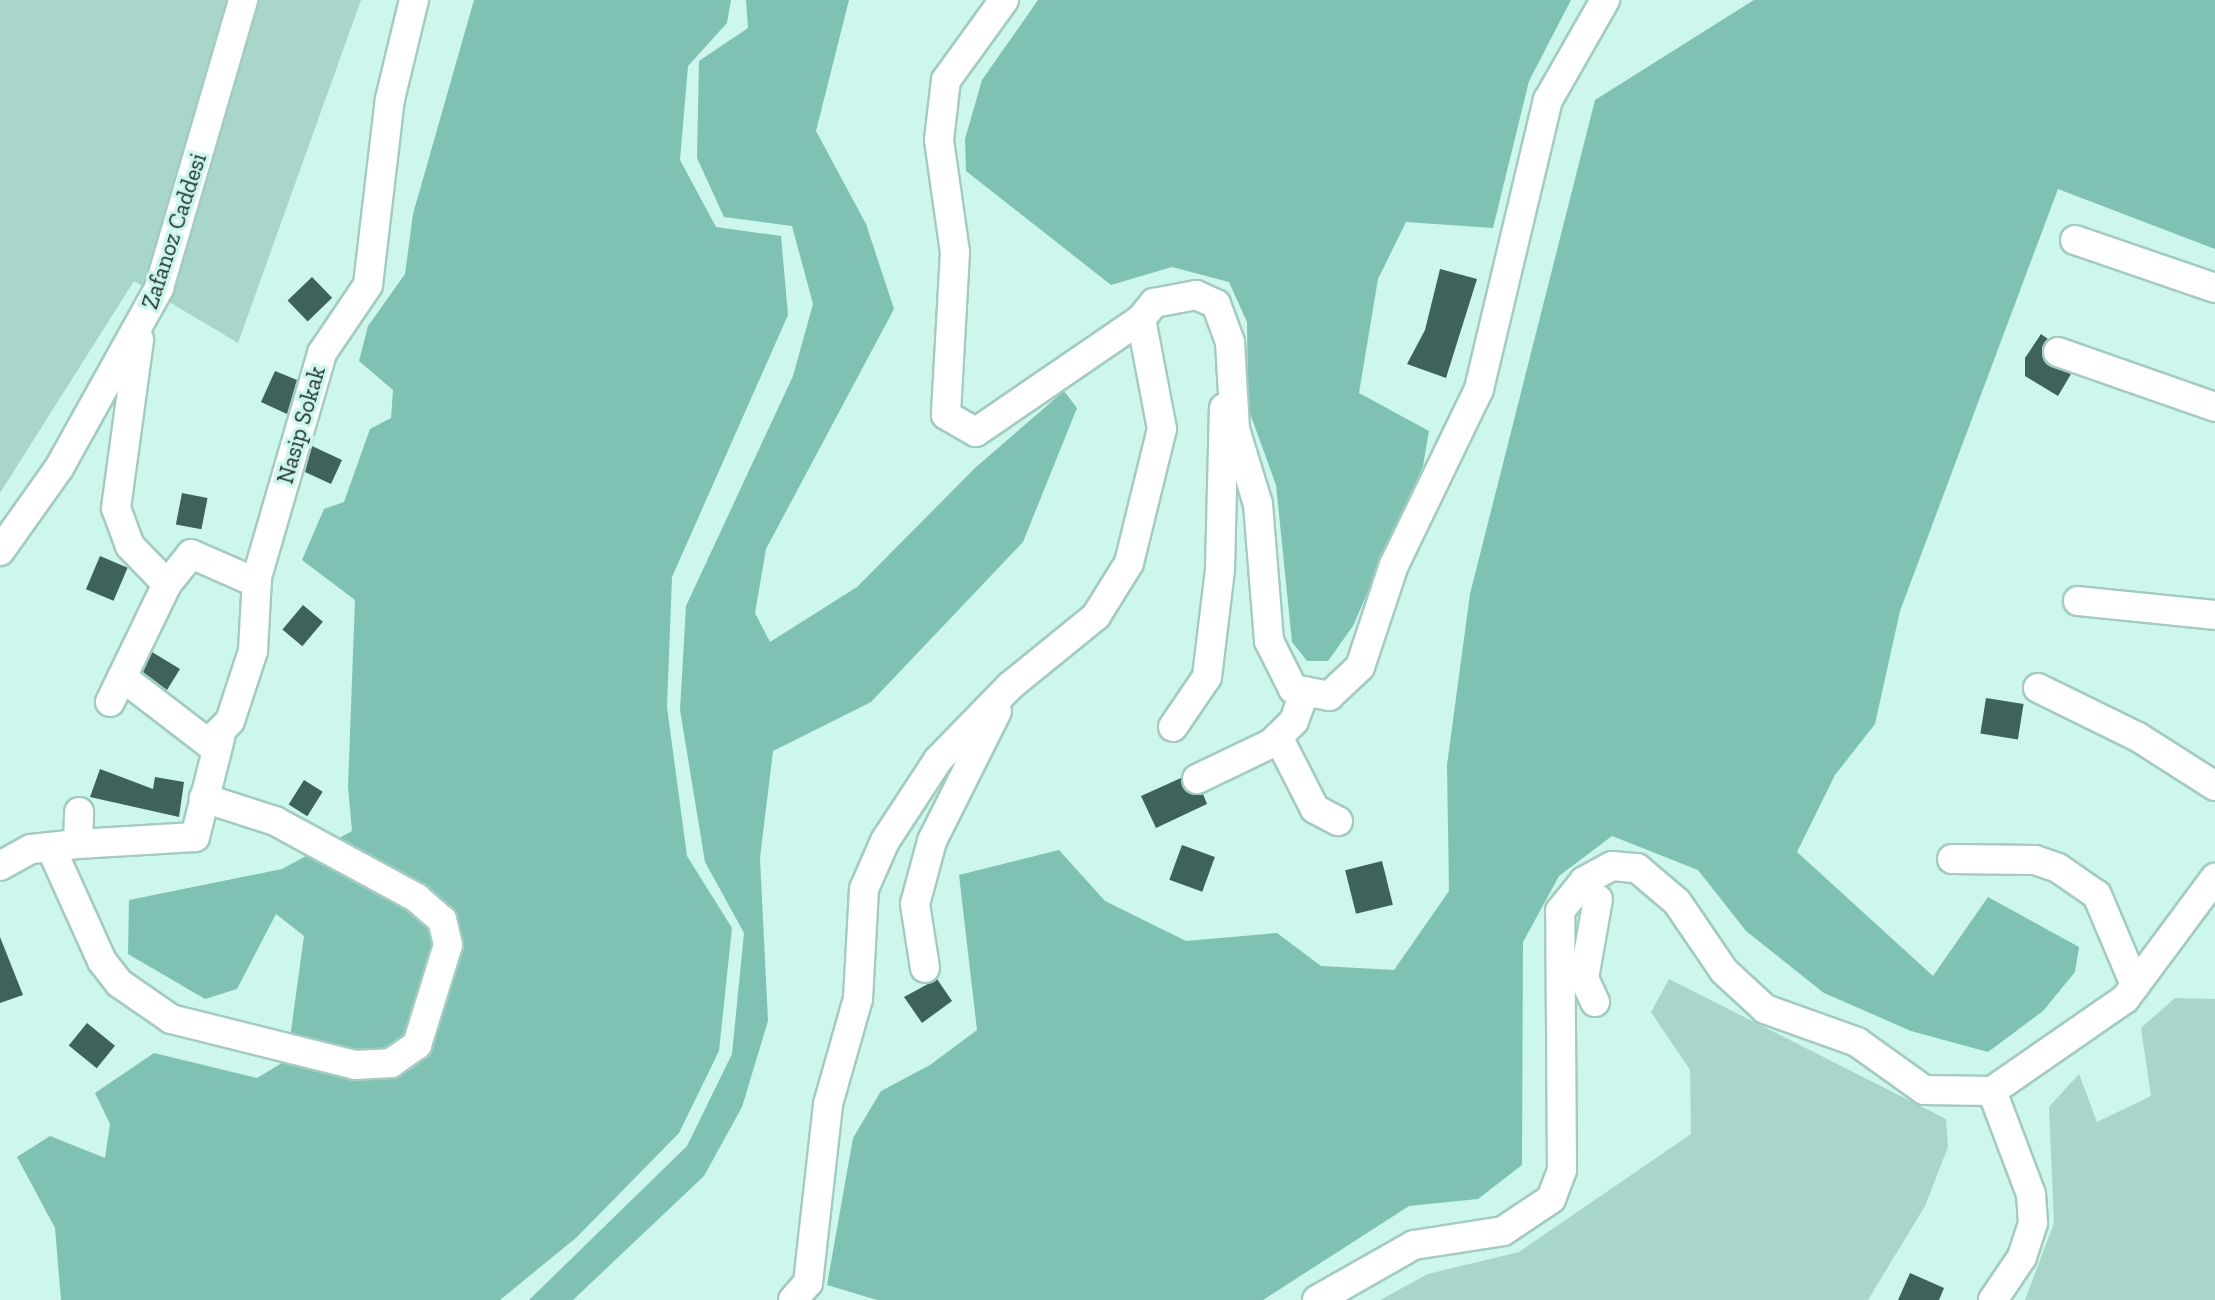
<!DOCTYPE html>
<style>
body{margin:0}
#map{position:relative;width:2215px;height:1300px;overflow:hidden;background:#cdf6ec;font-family:"Zilla Slab",serif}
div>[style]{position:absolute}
.green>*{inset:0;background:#a9d6cb}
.forest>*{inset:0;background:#7fc2b3}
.building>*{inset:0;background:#3f635b;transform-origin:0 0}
.roads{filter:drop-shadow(2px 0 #a4cbc1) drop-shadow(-2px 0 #a4cbc1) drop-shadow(0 2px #a4cbc1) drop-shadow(0 -2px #a4cbc1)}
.minor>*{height:28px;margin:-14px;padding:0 14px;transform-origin:14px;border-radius:14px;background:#fff}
span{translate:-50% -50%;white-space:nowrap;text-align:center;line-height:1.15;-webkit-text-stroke:7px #cdf6ec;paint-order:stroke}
.street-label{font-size:23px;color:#20302c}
</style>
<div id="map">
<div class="green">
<div style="clip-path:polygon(0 0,361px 0,238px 343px,134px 281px,0 493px)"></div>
<div style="clip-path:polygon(1669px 979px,1946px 1119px,1948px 1147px,1925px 1206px,1868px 1300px,1380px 1300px,1428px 1274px,1519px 1252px,1691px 1134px,1690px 1070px,1651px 1012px)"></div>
<div style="clip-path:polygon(2175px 998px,2215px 999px,2215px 1300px,2025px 1300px,2054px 1223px,2049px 1107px,2079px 1074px,2097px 1122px,2151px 1096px,2141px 1028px)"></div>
</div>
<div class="forest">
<div style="clip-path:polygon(474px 0,731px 0,727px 23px,688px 66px,680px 160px,716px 227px,781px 236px,788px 315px,672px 577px,667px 707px,687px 856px,732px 928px,719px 1051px,679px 1133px,577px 1237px,500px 1300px,61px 1300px,55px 1228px,17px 1157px,50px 1136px,105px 1158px,110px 1124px,95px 1093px,154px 1053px,257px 1078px,287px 1060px,304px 936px,276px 914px,237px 989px,205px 999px,128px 954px,129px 900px,282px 869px,352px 831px,348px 787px,355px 600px,302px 560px,324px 509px,344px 502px,370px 429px,391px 418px,393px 390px,359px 361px,368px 326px,405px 274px,413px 214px)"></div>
<div style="clip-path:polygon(746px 0,849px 0,816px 131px,866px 224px,894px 309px,766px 549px,755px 613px,770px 642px,857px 587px,975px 468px,1064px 391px,1077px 408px,1023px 542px,871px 702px,773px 751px,760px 858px,768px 1021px,742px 1107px,704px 1176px,573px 1300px,529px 1300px,687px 1146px,732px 1054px,744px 933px,705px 862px,680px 710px,686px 606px,793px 376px,813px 304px,792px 226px,724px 217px,697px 158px,699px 61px,748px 28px)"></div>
<div style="clip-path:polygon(1038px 0,1571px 0,1529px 81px,1493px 228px,1406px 222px,1378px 279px,1359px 393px,1429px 431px,1423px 466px,1353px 626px,1328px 661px,1307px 661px,1292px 642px,1276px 485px,1248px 408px,1247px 322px,1229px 282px,1172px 267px,1111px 285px,966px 171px,965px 139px,982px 80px)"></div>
<div style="clip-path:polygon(1754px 0,2215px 0,2215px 249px,2058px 189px,1900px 611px,1875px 724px,1835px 775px,1797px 852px,1933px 976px,1988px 897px,2079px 947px,2075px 972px,2043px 1011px,1988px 1052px,1911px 1031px,1824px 993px,1746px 931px,1698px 870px,1612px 836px,1559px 876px,1523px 942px,1522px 1165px,1478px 1199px,1409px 1206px,1263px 1300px,877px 1300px,827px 1285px,853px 1138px,881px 1091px,930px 1065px,977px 1030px,959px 875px,1059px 850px,1105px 901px,1186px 941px,1277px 933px,1321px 966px,1394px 970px,1449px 891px,1447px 765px,1470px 594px,1595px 100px)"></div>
</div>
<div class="building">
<div style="clip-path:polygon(1440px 269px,1477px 279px,1446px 378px,1407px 364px,1425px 330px)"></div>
<div style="left:312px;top:277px;width:29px;height:34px;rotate:46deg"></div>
<div style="clip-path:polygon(2041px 334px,2048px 339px,2042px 347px,2045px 362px,2071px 374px,2058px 396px,2025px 376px,2025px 358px)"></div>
<div style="clip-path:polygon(275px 371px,297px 380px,287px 414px,261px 402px)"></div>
<div style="clip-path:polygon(312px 446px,342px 460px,331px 484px,305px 472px)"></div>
<div style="left:182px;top:493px;width:26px;height:32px;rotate:11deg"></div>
<div style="left:100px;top:556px;width:30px;height:36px;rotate:23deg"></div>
<div style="left:303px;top:605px;width:26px;height:32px;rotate:40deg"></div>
<div style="clip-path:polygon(152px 652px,180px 669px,167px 690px,143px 672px)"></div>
<div style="left:1986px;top:698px;width:38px;height:36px;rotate:9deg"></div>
<div style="clip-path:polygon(100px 769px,153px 789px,155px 777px,184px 782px,179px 817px,90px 797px)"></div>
<div style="clip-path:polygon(1181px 778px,1187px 792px,1203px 794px,1207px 804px,1156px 828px,1141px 796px)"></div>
<div style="left:304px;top:780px;width:22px;height:29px;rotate:32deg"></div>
<div style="left:1182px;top:845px;width:35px;height:37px;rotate:20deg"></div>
<div style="left:1382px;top:861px;width:45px;height:38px;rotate:76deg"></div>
<div style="clip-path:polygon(0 937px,23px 995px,0 1003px)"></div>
<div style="clip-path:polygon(937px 979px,952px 1001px,922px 1023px,904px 997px)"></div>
<div style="left:87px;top:1023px;width:36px;height:29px;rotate:39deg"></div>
<div style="clip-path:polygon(1910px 1273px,1944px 1288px,1939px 1300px,1898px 1300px)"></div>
</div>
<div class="roads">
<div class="minor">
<div style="left:1004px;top:0;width:99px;rotate:125.9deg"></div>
<div style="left:946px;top:80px;width:60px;rotate:96.7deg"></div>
<div style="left:939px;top:140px;width:113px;rotate:81.9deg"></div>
<div style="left:955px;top:252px;width:163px;rotate:93.2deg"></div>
<div style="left:946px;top:415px;width:34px;rotate:30deg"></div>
<div style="left:976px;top:432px;width:200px;rotate:-34.4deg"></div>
<div style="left:1141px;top:319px;width:21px;rotate:-51deg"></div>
<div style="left:1154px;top:303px;width:43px;rotate:-10.8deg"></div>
<div style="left:1196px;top:295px;width:22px;rotate:24deg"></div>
<div style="left:1216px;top:304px;width:40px;rotate:69.8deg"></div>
<div style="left:1230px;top:342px;width:87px;rotate:86.7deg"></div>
<div style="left:1235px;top:429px;width:78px;rotate:73deg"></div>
<div style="left:1258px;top:504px;width:137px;rotate:85.4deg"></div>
<div style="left:1269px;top:641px;width:54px;rotate:63.4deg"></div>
<div style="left:1293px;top:689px;width:37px;rotate:11deg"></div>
<div style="left:1329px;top:696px;width:42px;rotate:-43.1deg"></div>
<div style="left:1360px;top:667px;width:108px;rotate:-71.6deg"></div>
<div style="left:1394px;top:565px;width:195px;rotate:-64.2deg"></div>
<div style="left:1479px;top:389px;width:297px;rotate:-76.6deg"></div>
<div style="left:1548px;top:100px;width:115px;rotate:-60.3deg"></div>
<div style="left:2075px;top:240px;width:148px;rotate:18.9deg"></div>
<div style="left:2058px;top:352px;width:166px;rotate:19.3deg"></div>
<div style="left:0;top:551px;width:102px;rotate:-54.6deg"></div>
<div style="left:59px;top:468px;width:206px;rotate:-60.9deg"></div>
<div style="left:159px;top:288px;width:300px;rotate:-73.7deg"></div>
<div style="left:167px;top:584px;width:38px;rotate:-51deg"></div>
<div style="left:191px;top:554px;width:72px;rotate:23.7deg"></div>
<div style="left:2078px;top:601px;width:138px;rotate:5.8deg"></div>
<div style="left:122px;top:677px;width:108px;rotate:37.5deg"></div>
<div style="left:208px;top:743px;width:31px;rotate:-45deg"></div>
<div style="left:230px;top:721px;width:74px;rotate:-71.8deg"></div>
<div style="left:253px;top:651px;width:74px;rotate:-86.9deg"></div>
<div style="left:257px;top:577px;width:233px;rotate:-73.8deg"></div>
<div style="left:322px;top:353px;width:82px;rotate:-55.9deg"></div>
<div style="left:368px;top:285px;width:187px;rotate:-83.3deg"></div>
<div style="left:390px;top:99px;width:102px;rotate:-76.4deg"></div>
<div style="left:2038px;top:688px;width:111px;rotate:26.1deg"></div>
<div style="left:2138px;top:737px;width:91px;rotate:32.5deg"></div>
<div style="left:110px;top:702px;width:131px;rotate:-64.2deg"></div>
<div style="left:167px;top:584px;width:53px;rotate:-134.2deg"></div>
<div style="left:130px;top:546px;width:40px;rotate:-110.2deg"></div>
<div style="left:116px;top:508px;width:170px;rotate:-82.2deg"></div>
<div style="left:1173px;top:727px;width:60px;rotate:-55.8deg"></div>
<div style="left:1207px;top:677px;width:109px;rotate:-83.1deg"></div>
<div style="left:1220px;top:569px;width:161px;rotate:-88.6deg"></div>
<div style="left:1278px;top:737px;width:81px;rotate:62.8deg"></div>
<div style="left:1315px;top:809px;width:26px;rotate:28deg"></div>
<div style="left:1197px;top:779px;width:83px;rotate:-25.6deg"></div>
<div style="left:1272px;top:743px;width:31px;rotate:-45deg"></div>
<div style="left:1294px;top:721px;width:32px;rotate:-70deg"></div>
<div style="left:78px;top:844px;width:117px;rotate:-3.4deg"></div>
<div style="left:195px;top:837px;width:102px;rotate:-75.8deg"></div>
<div style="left:51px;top:848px;width:124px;rotate:65.7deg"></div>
<div style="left:102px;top:961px;width:28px;rotate:52deg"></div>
<div style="left:119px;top:983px;width:63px;rotate:34.7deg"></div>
<div style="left:171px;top:1019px;width:190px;rotate:14deg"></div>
<div style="left:355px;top:1065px;width:36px;rotate:-3deg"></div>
<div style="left:391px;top:1063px;width:32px;rotate:-35deg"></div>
<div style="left:417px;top:1045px;width:105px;rotate:-72.8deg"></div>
<div style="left:448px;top:945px;width:26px;rotate:-103deg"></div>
<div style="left:442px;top:920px;width:33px;rotate:-139deg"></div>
<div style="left:417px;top:898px;width:162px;rotate:-151.5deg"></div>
<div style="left:275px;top:821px;width:75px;rotate:-162.1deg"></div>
<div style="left:1952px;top:859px;width:83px;rotate:0.7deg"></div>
<div style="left:2035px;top:860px;width:24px;rotate:19deg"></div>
<div style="left:2058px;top:868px;width:47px;rotate:34.7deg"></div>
<div style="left:2097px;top:895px;width:98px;rotate:67.1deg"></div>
<div style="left:0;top:866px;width:35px;rotate:-29deg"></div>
<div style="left:31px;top:849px;width:47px;rotate:-6.1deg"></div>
<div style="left:78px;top:844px;width:32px;rotate:-88deg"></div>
<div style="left:925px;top:968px;width:65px;rotate:-98.9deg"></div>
<div style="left:915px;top:904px;width:65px;rotate:-74.9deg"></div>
<div style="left:932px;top:841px;width:145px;rotate:-63.4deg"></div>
<div style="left:1595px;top:1002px;width:26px;rotate:-115deg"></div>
<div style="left:1584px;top:978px;width:80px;rotate:-80deg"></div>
<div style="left:1992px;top:1091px;width:110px;rotate:69.3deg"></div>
<div style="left:2031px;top:1194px;width:29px;rotate:86deg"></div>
<div style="left:2033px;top:1223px;width:36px;rotate:108deg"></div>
<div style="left:2022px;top:1257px;width:52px;rotate:124deg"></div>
<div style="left:793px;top:1300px;width:23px;rotate:-49deg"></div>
<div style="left:808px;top:1283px;width:180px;rotate:-83.6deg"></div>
<div style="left:828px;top:1104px;width:109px;rotate:-74.1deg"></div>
<div style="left:858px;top:999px;width:110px;rotate:-86.9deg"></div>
<div style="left:864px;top:889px;width:52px;rotate:-66.4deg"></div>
<div style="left:885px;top:841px;width:97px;rotate:-56.8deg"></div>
<div style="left:938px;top:760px;width:103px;rotate:-45.8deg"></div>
<div style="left:1010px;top:686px;width:111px;rotate:-39.1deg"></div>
<div style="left:1096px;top:616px;width:62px;rotate:-58.1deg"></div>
<div style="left:1129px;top:563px;width:138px;rotate:-76.2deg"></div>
<div style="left:1162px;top:429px;width:112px;rotate:-100.8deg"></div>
<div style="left:1317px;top:1300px;width:112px;rotate:-29.6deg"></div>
<div style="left:1414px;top:1245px;width:90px;rotate:-8.9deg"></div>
<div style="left:1503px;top:1231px;width:58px;rotate:-33.7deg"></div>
<div style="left:1551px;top:1199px;width:31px;rotate:-69deg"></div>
<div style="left:1562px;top:1170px;width:259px;rotate:-90.4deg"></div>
<div style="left:1560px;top:911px;width:38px;rotate:-51deg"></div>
<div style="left:1584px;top:881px;width:32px;rotate:-28deg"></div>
<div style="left:1612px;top:866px;width:25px;rotate:5deg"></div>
<div style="left:1637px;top:868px;width:52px;rotate:40.4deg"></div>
<div style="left:1677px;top:902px;width:83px;rotate:55.7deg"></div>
<div style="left:1724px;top:971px;width:56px;rotate:42.8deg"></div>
<div style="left:1765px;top:1009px;width:98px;rotate:19.7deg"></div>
<div style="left:1857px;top:1042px;width:82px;rotate:35.6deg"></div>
<div style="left:1924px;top:1090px;width:68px;rotate:0.8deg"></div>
<div style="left:1992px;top:1091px;width:162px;rotate:-34.7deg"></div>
<div style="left:2125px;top:999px;width:151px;rotate:-53.4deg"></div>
</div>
</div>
<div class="street-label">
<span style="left:174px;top:231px;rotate:-72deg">Zafanoz Caddesi</span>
<span style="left:301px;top:425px;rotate:-74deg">Nasip Sokak</span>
</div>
</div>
